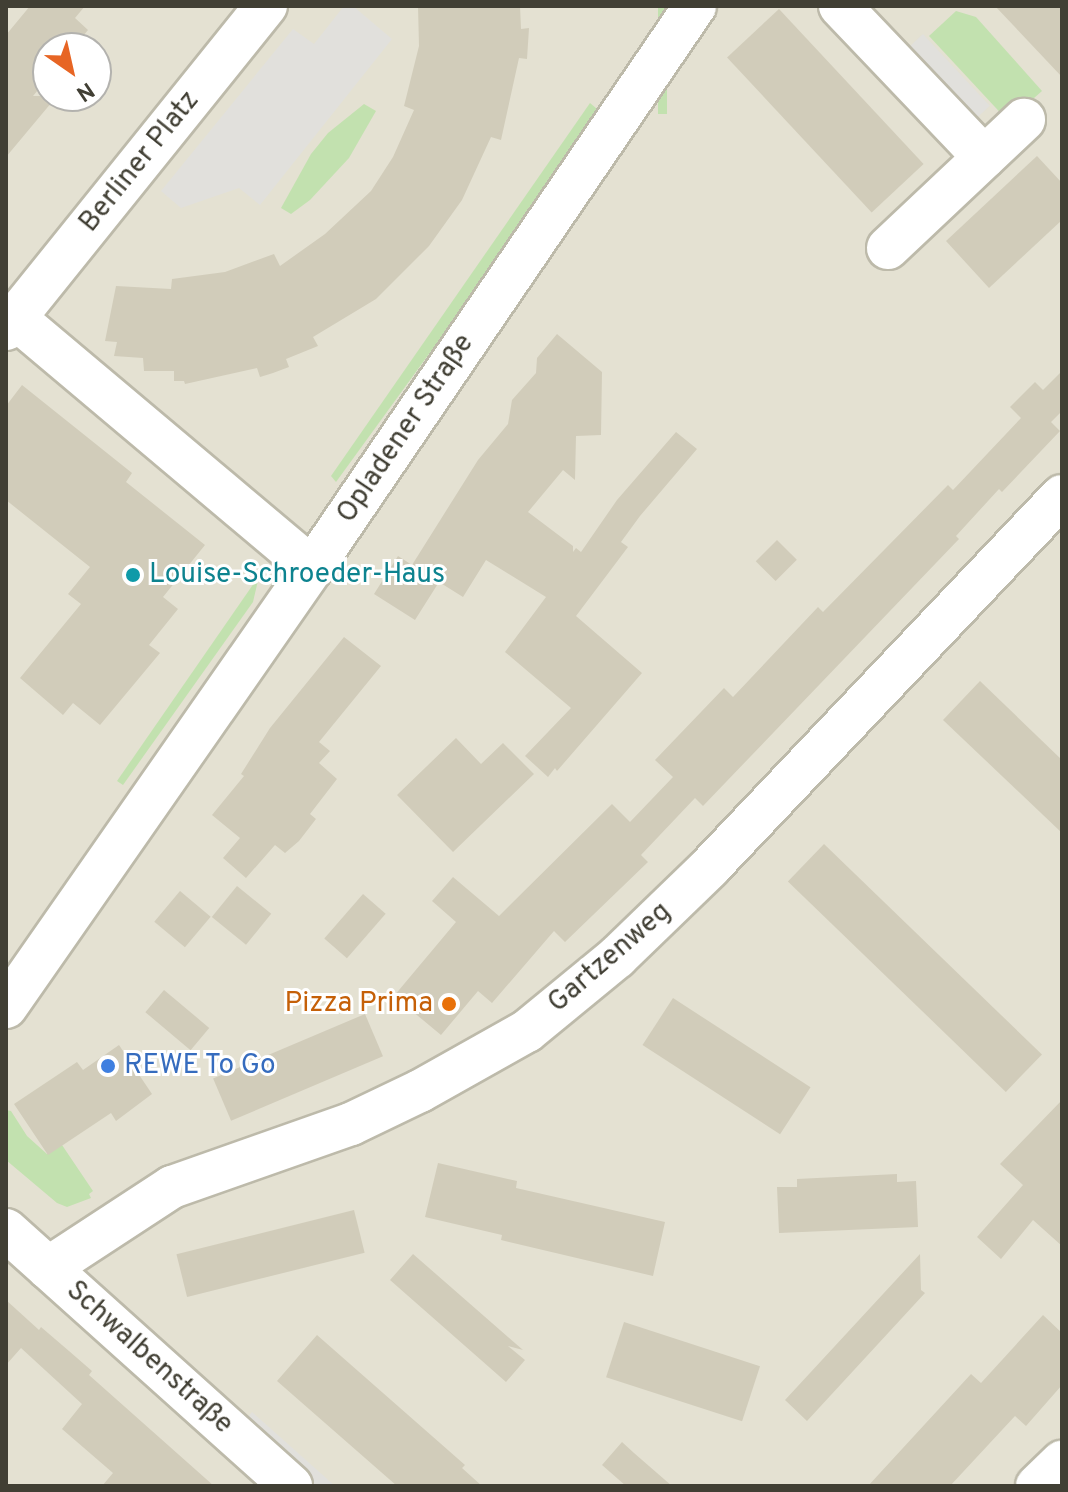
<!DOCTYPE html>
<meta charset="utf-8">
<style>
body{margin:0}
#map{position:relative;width:1068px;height:1492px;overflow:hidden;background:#f0efe4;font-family:Overpass,sans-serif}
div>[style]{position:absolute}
.residential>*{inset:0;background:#e4e1d2}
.green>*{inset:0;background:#c2e1af;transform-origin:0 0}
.parking>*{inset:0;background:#e1e0dc;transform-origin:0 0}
.building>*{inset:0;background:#d1ccba;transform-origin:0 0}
.roads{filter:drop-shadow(2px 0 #bdbaaa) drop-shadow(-2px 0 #bdbaaa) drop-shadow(0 2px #bdbaaa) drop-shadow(0 -2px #bdbaaa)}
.minor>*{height:42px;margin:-21px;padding:0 21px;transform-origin:21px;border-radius:21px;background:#fff}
.dots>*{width:22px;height:22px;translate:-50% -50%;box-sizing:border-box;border:4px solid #fff;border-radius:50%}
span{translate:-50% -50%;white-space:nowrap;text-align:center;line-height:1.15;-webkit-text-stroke:6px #fff;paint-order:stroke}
.street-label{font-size:28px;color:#413f34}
.culture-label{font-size:28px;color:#0d838f}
.left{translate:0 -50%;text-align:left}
.food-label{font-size:28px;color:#c56008}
.right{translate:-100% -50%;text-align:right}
.shop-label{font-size:28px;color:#366cbe}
.frame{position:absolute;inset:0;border:8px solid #413f34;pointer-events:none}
.north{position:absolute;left:32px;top:32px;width:80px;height:80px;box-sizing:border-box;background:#fff;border:2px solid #b3b2ae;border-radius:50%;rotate:146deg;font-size:22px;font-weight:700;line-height:32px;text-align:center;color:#413f34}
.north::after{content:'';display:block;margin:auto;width:28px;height:36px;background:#e76524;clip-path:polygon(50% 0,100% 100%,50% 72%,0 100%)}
</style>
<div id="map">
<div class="residential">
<div style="clip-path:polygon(evenodd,6px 6px,1062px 6px,1062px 1486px,6px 1486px,6px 6px,48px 48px,96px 48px,96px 96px,48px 96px,48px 48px)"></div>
</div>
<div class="green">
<div style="left:658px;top:6px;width:9px;height:108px"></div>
<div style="clip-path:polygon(956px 11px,976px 17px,1042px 91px,1008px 121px,929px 36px)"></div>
<div style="clip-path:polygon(590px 103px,597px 109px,442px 336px,336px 482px,331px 476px)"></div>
<div style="clip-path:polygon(364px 104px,376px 111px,349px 158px,310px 200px,291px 214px,281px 208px,311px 154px,328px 133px)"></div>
<div style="clip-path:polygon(259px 576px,253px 602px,123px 785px,117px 781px)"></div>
<div style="clip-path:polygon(6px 1110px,11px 1111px,27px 1136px,47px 1154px,62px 1145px,93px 1191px,89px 1194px,91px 1198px,67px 1207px,57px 1203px,6px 1160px)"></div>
</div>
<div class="parking">
<div style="clip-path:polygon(344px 6px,353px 6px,392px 39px,260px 205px,239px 188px,181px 208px,161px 191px,293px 29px,314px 44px)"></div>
<div style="left:923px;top:34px;width:98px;height:25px;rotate:47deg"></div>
<div style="clip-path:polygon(252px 1412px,335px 1486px,315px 1486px,243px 1423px)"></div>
</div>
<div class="building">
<div style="clip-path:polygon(30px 6px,85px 6px,75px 18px,88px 30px,73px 48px,48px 48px,48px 78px,33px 96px,57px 96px,6px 157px,6px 35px)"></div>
<div style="clip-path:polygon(418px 6px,520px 6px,521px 29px,529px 28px,527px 59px,519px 58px,501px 140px,491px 137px,462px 200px,429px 246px,376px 299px,313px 337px,318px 346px,286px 359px,289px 367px,273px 373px,260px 377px,257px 368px,185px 384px,184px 381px,174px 381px,174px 371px,144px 371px,143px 358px,114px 356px,117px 342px,105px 341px,116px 286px,171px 289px,172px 279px,225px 272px,274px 254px,280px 266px,325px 234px,371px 191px,393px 157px,414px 110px,404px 106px,419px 46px)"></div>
<div style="clip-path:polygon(995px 6px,1062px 6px,1062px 77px)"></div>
<div style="left:779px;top:9px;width:212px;height:71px;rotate:47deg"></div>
<div style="clip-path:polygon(1037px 156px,1062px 183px,1062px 220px,989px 288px,946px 241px)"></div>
<div style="clip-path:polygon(557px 334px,602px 372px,601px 435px,576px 436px,575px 480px,563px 470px,528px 512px,573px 546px,573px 552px,576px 548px,581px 552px,617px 500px,676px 432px,697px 449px,640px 516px,621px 542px,628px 547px,576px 616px,642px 673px,557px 771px,555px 768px,548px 777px,525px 756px,571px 708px,505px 652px,546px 597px,486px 560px,463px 597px,439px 582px,415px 620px,374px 594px,398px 556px,412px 565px,478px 460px,508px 424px,512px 400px,536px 373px,537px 358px)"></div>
<div style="clip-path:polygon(1062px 371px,1062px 411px,1051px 422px,1060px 431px,1002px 492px,999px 489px,956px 536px,959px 539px,703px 806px,695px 798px,641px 855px,648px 862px,565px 942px,554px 931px,492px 1003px,478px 991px,441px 1035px,394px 996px,456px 922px,432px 901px,453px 877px,499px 916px,612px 804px,630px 822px,673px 777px,655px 760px,724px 688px,733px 697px,818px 607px,823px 612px,948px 485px,953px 490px,1021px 418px,1010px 407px,1035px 382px,1043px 390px)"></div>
<div style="clip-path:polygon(22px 385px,132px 473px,126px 482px,205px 545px,163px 597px,178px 609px,149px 645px,160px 653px,100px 725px,73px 703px,63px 715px,20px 678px,81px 604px,68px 594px,90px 567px,6px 500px,6px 406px)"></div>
<div style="left:777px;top:540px;width:28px;height:30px;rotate:45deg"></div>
<div style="clip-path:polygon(344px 637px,381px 666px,319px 742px,330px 751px,319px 763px,337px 779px,310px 814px,316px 819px,299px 841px,285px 853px,275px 845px,246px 878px,223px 858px,240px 838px,212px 815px,244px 776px,241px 774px,270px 728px)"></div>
<div style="clip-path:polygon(980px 681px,1062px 760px,1062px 833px,943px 720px)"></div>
<div style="clip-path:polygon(456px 738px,481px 764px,503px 743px,534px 774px,453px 852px,397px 795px)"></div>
<div style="left:824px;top:844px;width:303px;height:52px;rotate:44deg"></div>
<div style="left:237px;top:886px;width:44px;height:40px;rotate:39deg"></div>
<div style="left:180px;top:891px;width:40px;height:40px;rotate:40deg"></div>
<div style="left:363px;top:894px;width:30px;height:59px;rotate:41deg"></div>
<div style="left:164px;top:990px;width:59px;height:29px;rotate:40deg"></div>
<div style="left:673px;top:998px;width:164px;height:56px;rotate:33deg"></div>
<div style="left:365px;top:1014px;width:46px;height:165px;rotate:67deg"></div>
<div style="clip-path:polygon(119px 1045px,152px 1094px,116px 1121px,111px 1113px,48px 1155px,14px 1104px,77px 1062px,83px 1070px)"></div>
<div style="clip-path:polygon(1062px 1100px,1062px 1246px,1033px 1220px,1001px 1259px,977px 1237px,1023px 1185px,1000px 1164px)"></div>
<div style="clip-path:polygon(438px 1163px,517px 1181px,516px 1188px,665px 1222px,653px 1276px,501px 1240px,502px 1235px,425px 1217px)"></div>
<div style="clip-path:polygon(897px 1174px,897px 1182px,916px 1181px,918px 1227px,779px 1233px,777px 1187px,797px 1187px,797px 1179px)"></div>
<div style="left:354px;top:1210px;width:44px;height:183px;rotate:76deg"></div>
<div style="clip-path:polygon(413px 1254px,523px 1350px,508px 1346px,525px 1360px,506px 1382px,390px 1280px)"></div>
<div style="clip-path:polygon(920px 1254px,921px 1290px,925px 1293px,807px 1421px,785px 1400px)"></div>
<div style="clip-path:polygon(6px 1300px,39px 1330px,41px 1327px,69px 1351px,92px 1371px,89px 1375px,214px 1486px,102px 1486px,113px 1473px,62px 1429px,82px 1404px,21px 1348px,6px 1365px)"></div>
<div style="clip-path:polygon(1043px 1315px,1062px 1333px,1062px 1385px,1026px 1426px,1015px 1416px,950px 1486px,868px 1486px,971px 1374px,981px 1383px)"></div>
<div style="left:624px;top:1322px;width:143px;height:58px;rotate:18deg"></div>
<div style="clip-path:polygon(317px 1335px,465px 1465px,462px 1468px,482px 1486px,397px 1486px,277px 1381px)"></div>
<div style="clip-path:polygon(622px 1442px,634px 1453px,672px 1486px,626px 1486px,602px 1465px)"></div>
</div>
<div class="roads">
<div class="minor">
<div style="left:840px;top:6px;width:209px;rotate:46.4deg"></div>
<div style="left:888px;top:248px;width:187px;rotate:-43.3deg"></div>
<div style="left:15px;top:318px;width:388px;rotate:40.1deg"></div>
<div style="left:6px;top:329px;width:415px;rotate:-51.2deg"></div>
<div style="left:6px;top:1007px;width:535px;rotate:-55.12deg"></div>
<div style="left:312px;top:568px;width:680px;rotate:-55.73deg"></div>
<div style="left:6px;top:1230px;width:383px;rotate:41.9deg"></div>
<div style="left:48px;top:1268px;width:148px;rotate:-33.2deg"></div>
<div style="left:172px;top:1187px;width:190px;rotate:-19.4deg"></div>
<div style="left:351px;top:1124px;width:76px;rotate:-25.6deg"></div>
<div style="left:420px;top:1091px;width:123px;rotate:-29.3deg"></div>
<div style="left:527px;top:1031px;width:117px;rotate:-39.4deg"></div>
<div style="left:617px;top:957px;width:127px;rotate:-44deg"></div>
<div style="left:708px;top:869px;width:514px;rotate:-46.5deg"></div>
<div style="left:1037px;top:1486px;width:35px;rotate:-44deg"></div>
</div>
</div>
<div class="dots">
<div style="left:133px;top:575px;background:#0f9aa8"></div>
<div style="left:449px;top:1004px;background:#e8710a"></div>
<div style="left:108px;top:1066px;background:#3f7fe0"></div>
</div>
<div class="street-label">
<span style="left:140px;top:162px;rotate:-51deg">Berliner Platz</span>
<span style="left:406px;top:429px;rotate:-56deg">Opladener Straße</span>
<span style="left:610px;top:958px;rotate:-41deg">Gartzenweg</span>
<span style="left:149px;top:1358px;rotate:42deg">Schwalbenstraße</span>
</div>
<div class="culture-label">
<span class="left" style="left:149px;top:575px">Louise-Schroeder-Haus</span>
</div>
<div class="food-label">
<span class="right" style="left:433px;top:1004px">Pizza Prima</span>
</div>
<div class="shop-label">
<span class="left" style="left:124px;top:1066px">REWE To Go</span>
</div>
<div class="frame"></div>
<div class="north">N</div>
</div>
